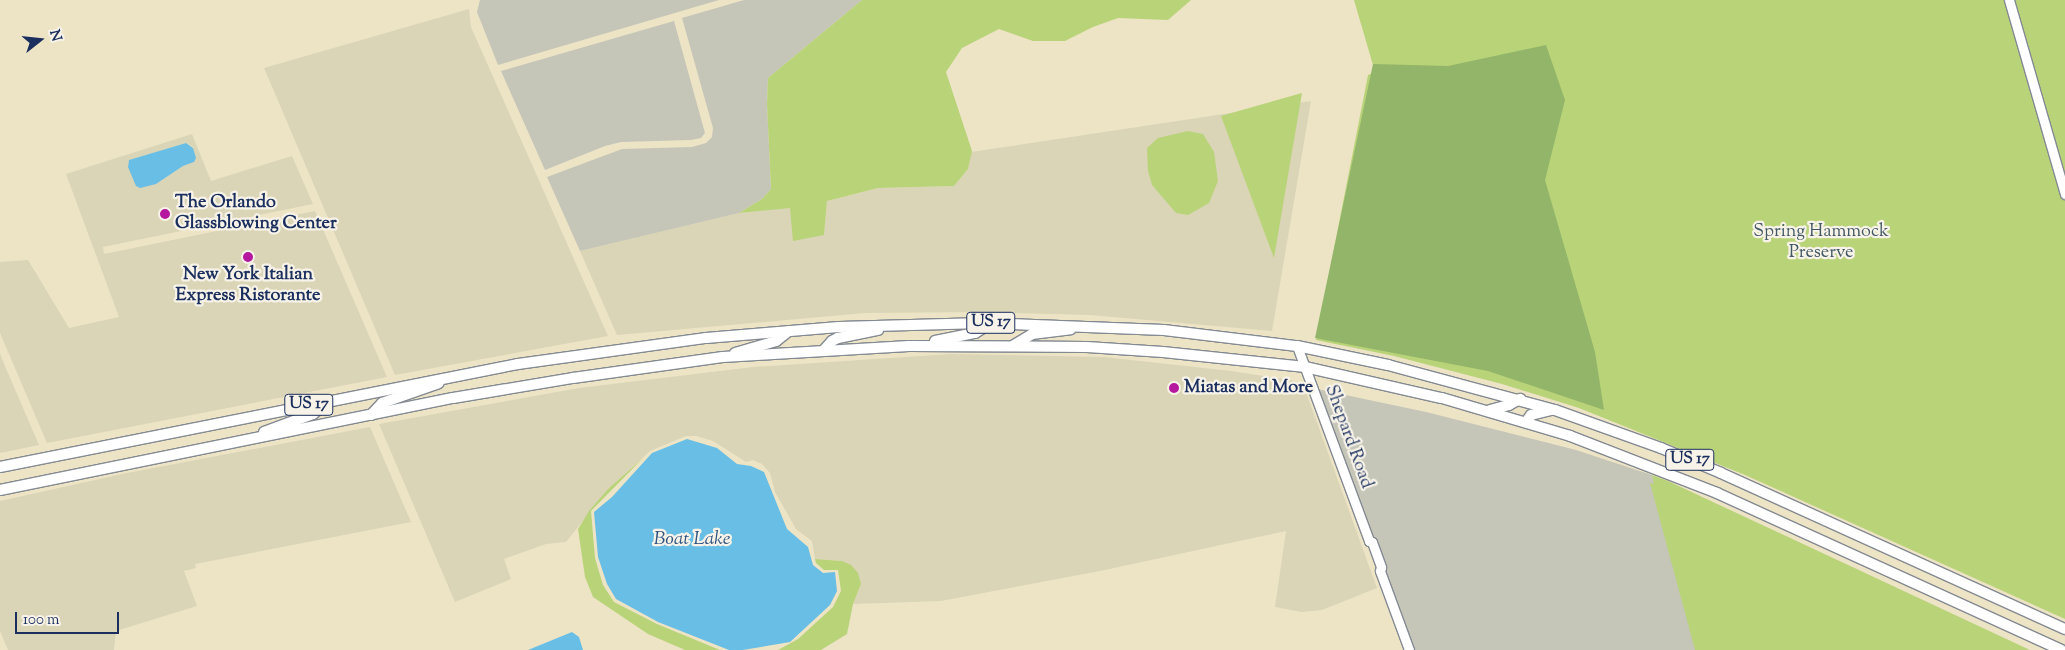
<!DOCTYPE html>
<style>
body{margin:0}
#map{position:relative;width:2065px;height:650px;overflow:hidden;background:#ede4c6;font-family:"Sorts Mill Goudy",serif}
div>[style]{position:absolute}
.built>*{inset:0;background:#dad5b6}
.industrial>*{inset:0;background:#c5c5b8}
.green>*{inset:0;background:#b9d379}
.forest>*{inset:0;background:#92b569}
.water>*{inset:0;background:#68bee5}
.roads{filter:drop-shadow(1px 0 #848a92) drop-shadow(-1px 0 #848a92) drop-shadow(0 1px #848a92) drop-shadow(0 -1px #848a92)}
.secondary>*{height:9px;margin:-4.5px;padding:0 4.5px;transform-origin:4.5px;border-radius:4.5px;background:#fff}
.primary>*{height:10px;margin:-5px;padding:0 5px;transform-origin:5px;border-radius:5px;background:#fff}
.dots>*{width:14px;height:14px;translate:-50% -50%;box-sizing:border-box;border:2px solid #f7f3e8;border-radius:50%}
span{translate:-50% -50%;white-space:nowrap;text-align:center;line-height:1.15;-webkit-text-stroke:4.5px #f7f3e8;paint-order:stroke}
.shield-label span{padding:1px 4px;background:#f7f3e8;border:1px solid;border-radius:4px;-webkit-text-stroke-width:0}
.shield-label{font-size:16px;color:#1b2f5e;font-weight:700}
.poi-label{font-size:18px;color:#1b2f5e;font-weight:700}
.left{translate:0 -50%;text-align:left}
.park-label{font-size:18px;color:#425865}
.street-label{font-size:18px;color:#1b2f5e}
.water-label{font-size:19px;color:#2e5380;font-style:italic}
.north{position:absolute;left:15px;top:15px;width:50px;height:50px;-webkit-text-stroke:4px #f7f3e8;paint-order:stroke;rotate:74deg;font-size:14px;font-weight:700;line-height:20px;text-align:center;color:#1b2f5e}
.north::after{content:'';display:block;margin:auto;width:18px;height:22px;background:#1b2f5e;clip-path:polygon(50% 0,100% 100%,50% 72%,0 100%)}
.scale{position:absolute;left:15px;top:612px;width:104px;height:22px;box-sizing:border-box;border:2px solid #1b2f5e;border-top:0;padding-left:6px;font-size:15px;line-height:18px;white-space:nowrap;color:#1b2f5e;-webkit-text-stroke:4px #f7f3e8;paint-order:stroke}
</style>
<div id="map">
<div class="built">
<div style="clip-path:polygon(469px 9px,471px 27px,608px 336px,395px 375px,264px 68px)"></div>
<div style="clip-path:polygon(1311px 101px,1272px 331px,1090px 315px,983px 312px,865px 313px,617px 335px,580px 251px,739px 213px,790px 207px,824px 234px,827px 201px,878px 188px,954px 186px,968px 169px,971px 152px)"></div>
<div style="clip-path:polygon(evenodd,192px 134px,211px 181px,292px 156px,313px 204px,103px 247px,104px 254px,315px 211px,387px 377px,47px 443px,0 333px,0 262px,28px 260px,69px 328px,119px 317px,66px 174px,192px 134px,186px 143px,193px 147px,194px 162px,183px 166px,156px 184px,128px 164px,130px 160px,186px 143px)"></div>
<div style="clip-path:polygon(0 353px,2px 359px,39px 445px,0 453px)"></div>
<div style="clip-path:polygon(951px 354px,1104px 357px,1231px 371px,1290px 380px,1303px 384px,1377px 588px,1322px 610px,1302px 612px,1275px 607px,1286px 531px,1100px 571px,941px 601px,853px 604px,861px 584px,842px 561px,815px 559px,812px 541px,796px 529px,775px 492px,770px 473px,762px 464px,753px 460px,746px 462px,713px 441px,696px 436px,686px 436px,650px 451px,608px 489px,566px 542px,546px 544px,504px 559px,511px 579px,455px 602px,379px 424px,579px 388px,753px 367px)"></div>
<div style="clip-path:polygon(370px 427px,411px 522px,195px 564px,196px 568px,184px 571px,197px 606px,116px 631px,114px 650px,8px 650px,0 631px,0 501px,122px 474px)"></div>
</div>
<div class="industrial">
<div style="clip-path:polygon(480px 0,719px 0,498px 65px,477px 12px)"></div>
<div style="clip-path:polygon(744px 0,862px 0,768px 78px,767px 104px,771px 189px,762px 199px,739px 213px,580px 251px,547px 177px,622px 149px,692px 147px,706px 143px,712px 137px,713px 128px,682px 18px)"></div>
<div style="clip-path:polygon(674px 21px,705px 133px,701px 138px,691px 140px,621px 142px,605px 146px,545px 170px,501px 71px)"></div>
<div style="clip-path:polygon(1317px 389px,1426px 412px,1576px 450px,1652px 475px,1700px 650px,1413px 650px)"></div>
</div>
<div class="green">
<div style="clip-path:polygon(862px 0,1191px 0,1168px 20px,1118px 18px,1093px 27px,1065px 41px,1033px 41px,999px 29px,962px 48px,946px 72px,972px 151px,968px 169px,954px 186px,878px 188px,827px 201px,824px 235px,793px 241px,790px 208px,739px 213px,762px 199px,771px 189px,767px 104px,768px 78px)"></div>
<div style="clip-path:polygon(1354px 0,2065px 0,2065px 619px,1745px 475px,1579px 408px,1502px 384px,1394px 356px,1316px 340px,1368px 75px,1375px 72px)"></div>
<div style="clip-path:polygon(1302px 93px,1274px 258px,1221px 116px)"></div>
<div style="clip-path:polygon(1188px 131px,1203px 134px,1214px 152px,1218px 181px,1209px 203px,1188px 215px,1176px 213px,1152px 185px,1148px 171px,1147px 148px,1158px 138px)"></div>
<div style="clip-path:polygon(644px 457px,591px 511px,595px 558px,603px 585px,614px 602px,657px 624px,720px 650px,685px 650px,648px 634px,593px 597px,585px 577px,578px 529px,589px 511px,608px 489px)"></div>
<div style="clip-path:polygon(1652px 475px,1668px 481px,2030px 650px,1695px 650px,1650px 483px,1654px 484px)"></div>
<div style="clip-path:polygon(815px 559px,842px 561px,851px 565px,858px 573px,861px 584px,853px 604px,847px 634px,821px 650px,778px 650px,798px 639px,833px 607px,841px 591px,838px 570px,824px 570px,816px 563px)"></div>
</div>
<div class="forest">
<div style="clip-path:polygon(1546px 45px,1565px 100px,1545px 180px,1595px 352px,1604px 410px,1488px 371px,1315px 338px,1373px 64px,1448px 66px)"></div>
</div>
<div class="water">
<div style="clip-path:polygon(186px 143px,193px 148px,196px 158px,194px 162px,183px 166px,156px 184px,140px 188px,136px 186px,128px 167px,129px 160px)"></div>
<div style="clip-path:polygon(687px 439px,717px 448px,737px 464px,751px 466px,764px 472px,787px 529px,808px 547px,813px 565px,823px 573px,835px 572px,837px 591px,830px 605px,790px 642px,743px 650px,729px 650px,658px 622px,616px 599px,607px 584px,598px 557px,594px 512px,612px 497px,652px 453px)"></div>
<div style="clip-path:polygon(572px 632px,579px 637px,583px 650px,528px 650px)"></div>
</div>
<div class="roads">
<div class="secondary">
<div style="left:2009px;top:0;width:202px;rotate:73.9deg"></div>
<div style="left:1297px;top:346px;width:208px;rotate:69.7deg"></div>
<div style="left:1369px;top:541px;width:3px;rotate:18deg"></div>
<div style="left:1372px;top:542px;width:27px;rotate:70deg"></div>
<div style="left:1381px;top:567px;width:4px;rotate:104deg"></div>
<div style="left:1380px;top:571px;width:84px;rotate:69.8deg"></div>
</div>
<div class="primary">
<div style="left:935px;top:341px;width:41px;rotate:-11.3deg"></div>
<div style="left:975px;top:333px;width:9px;rotate:-32deg"></div>
<div style="left:983px;top:328px;width:5px;rotate:-90deg"></div>
<div style="left:1014px;top:345px;width:21px;rotate:-31deg"></div>
<div style="left:1032px;top:334px;width:39px;rotate:-7deg"></div>
<div style="left:823px;top:351px;width:13px;rotate:-48deg"></div>
<div style="left:832px;top:341px;width:7px;rotate:-27deg"></div>
<div style="left:838px;top:338px;width:41px;rotate:-11.3deg"></div>
<div style="left:735px;top:353px;width:43px;rotate:-16.3deg"></div>
<div style="left:776px;top:341px;width:16px;rotate:-38deg"></div>
<div style="left:1490px;top:410px;width:20px;rotate:-15deg"></div>
<div style="left:1509px;top:405px;width:13px;rotate:-29deg"></div>
<div style="left:371px;top:415px;width:16px;rotate:-47deg"></div>
<div style="left:382px;top:403px;width:60px;rotate:-19.3deg"></div>
<div style="left:1526px;top:422px;width:9px;rotate:-54deg"></div>
<div style="left:1531px;top:415px;width:21px;rotate:-14deg"></div>
<div style="left:264px;top:432px;width:52px;rotate:-20.2deg"></div>
<div style="left:313px;top:414px;width:11px;rotate:-41deg"></div>
<div style="left:321px;top:407px;width:5px;rotate:-68deg"></div>
<div style="left:0;top:467px;width:528px;rotate:-11.25deg"></div>
<div style="left:518px;top:364px;width:190px;rotate:-7.9deg"></div>
<div style="left:706px;top:338px;width:133px;rotate:-4.7deg"></div>
<div style="left:839px;top:327px;width:144px;rotate:-1.6deg"></div>
<div style="left:983px;top:323px;width:181px;rotate:2.2deg"></div>
<div style="left:1164px;top:330px;width:134px;rotate:6.9deg"></div>
<div style="left:1297px;top:346px;width:93px;rotate:11.8deg"></div>
<div style="left:1388px;top:365px;width:173px;rotate:15.1deg"></div>
<div style="left:1555px;top:410px;width:113px;rotate:19.7deg"></div>
<div style="left:1661px;top:448px;width:65px;rotate:22.6deg"></div>
<div style="left:1721px;top:473px;width:378px;rotate:24.4deg"></div>
<div style="left:0;top:490px;width:462px;rotate:-11.5deg"></div>
<div style="left:453px;top:398px;width:122px;rotate:-9.5deg"></div>
<div style="left:573px;top:378px;width:151px;rotate:-8deg"></div>
<div style="left:723px;top:357px;width:186px;rotate:-3.4deg"></div>
<div style="left:909px;top:346px;width:178px;rotate:0.3deg"></div>
<div style="left:1087px;top:347px;width:76px;rotate:3.8deg"></div>
<div style="left:1163px;top:352px;width:143px;rotate:6deg"></div>
<div style="left:1305px;top:367px;width:140px;rotate:12.8deg"></div>
<div style="left:1442px;top:398px;width:134px;rotate:16.5deg"></div>
<div style="left:1570px;top:436px;width:158px;rotate:21.2deg"></div>
<div style="left:1717px;top:493px;width:378px;rotate:24.5deg"></div>
</div>
</div>
<div class="dots">
<div style="left:165px;top:214px;background:#b5179e"></div>
<div style="left:248px;top:257px;background:#b5179e"></div>
<div style="left:1174px;top:388px;background:#b5179e"></div>
</div>
<div class="shield-label">
<span style="left:991px;top:323px">US 17</span>
<span style="left:309px;top:405px">US 17</span>
<span style="left:1690px;top:460px">US 17</span>
</div>
<div class="poi-label">
<span class="left" style="left:175px;top:214px">The Orlando<br>Glassblowing Center</span>
<span style="left:248px;top:286px">New York Italian<br>Express Ristorante</span>
<span class="left" style="left:1184px;top:388px">Miatas and More</span>
</div>
<div class="park-label">
<span style="left:1821px;top:243px">Spring Hammock<br>Preserve</span>
</div>
<div class="street-label">
<span style="left:1348px;top:437px;rotate:70deg">Shepard Road</span>
</div>
<div class="water-label">
<span style="left:692px;top:540px">Boat Lake</span>
</div>
<div class="north">N</div>
<div class="scale">100 m</div>
</div>
